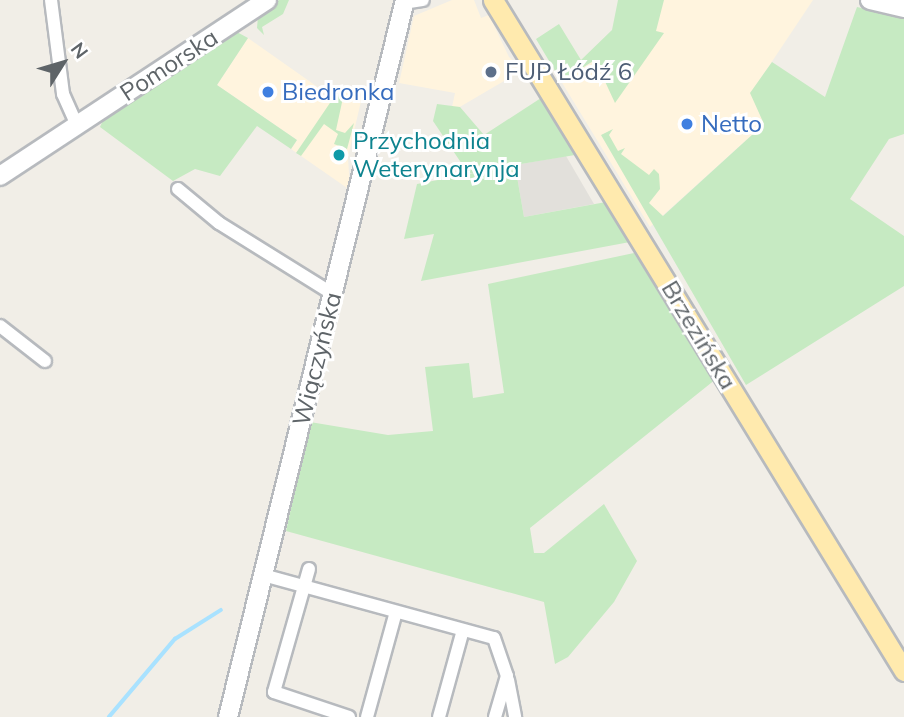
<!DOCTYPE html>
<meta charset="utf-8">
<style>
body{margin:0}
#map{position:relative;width:904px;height:717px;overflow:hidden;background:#f1eee7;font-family:Mulish,sans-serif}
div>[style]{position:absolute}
.commercial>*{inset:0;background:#fff4de}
.industrial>*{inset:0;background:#e2e0db}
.green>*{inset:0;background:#c6eac2}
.stream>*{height:3.5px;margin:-1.75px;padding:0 1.75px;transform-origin:1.75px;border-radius:1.75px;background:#a9e2ff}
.roads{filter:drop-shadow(2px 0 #b7babe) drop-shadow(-2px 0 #b7babe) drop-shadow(0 2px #b7babe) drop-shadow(0 -2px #b7babe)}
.street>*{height:12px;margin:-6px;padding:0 6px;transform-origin:6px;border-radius:6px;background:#fff}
.secondary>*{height:18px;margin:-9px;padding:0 9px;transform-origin:9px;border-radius:9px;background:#fff}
.primary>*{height:19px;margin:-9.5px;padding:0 9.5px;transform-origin:9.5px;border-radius:9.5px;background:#ffeaae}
.dots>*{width:19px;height:19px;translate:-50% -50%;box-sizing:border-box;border:4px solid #fff;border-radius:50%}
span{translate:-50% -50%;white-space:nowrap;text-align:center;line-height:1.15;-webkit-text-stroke:6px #fff;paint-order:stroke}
.street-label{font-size:24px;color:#5e6468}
.service-label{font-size:24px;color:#4e5e75}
.left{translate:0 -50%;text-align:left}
.shop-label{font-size:24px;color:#366cbe}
.culture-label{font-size:24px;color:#0d838f}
.north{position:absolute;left:28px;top:28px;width:70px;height:70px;-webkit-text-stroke:5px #fff;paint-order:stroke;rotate:53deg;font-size:19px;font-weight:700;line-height:28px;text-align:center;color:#5e6468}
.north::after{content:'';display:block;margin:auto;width:24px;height:32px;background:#5e6468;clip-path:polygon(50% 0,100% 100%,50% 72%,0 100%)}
</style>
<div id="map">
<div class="commercial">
<div style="clip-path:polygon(452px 0,474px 0,481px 18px,489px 15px,509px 57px,523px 70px,458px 108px,452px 107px,455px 93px,399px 83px,414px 16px)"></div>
<div style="clip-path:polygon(624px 0,813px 0,751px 93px,764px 124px,650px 227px,561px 81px,613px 46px)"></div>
<div style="clip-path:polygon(248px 38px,319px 88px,316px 94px,331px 102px,340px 91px,362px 97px,348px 157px,350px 190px,291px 149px,297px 140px,217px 85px)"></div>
</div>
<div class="industrial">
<div style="clip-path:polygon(566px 156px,594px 204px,524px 217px,515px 165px)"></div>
</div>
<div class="green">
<div style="clip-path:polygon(279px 0,289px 0,283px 14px,262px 27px,264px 35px,257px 28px,258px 16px)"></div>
<div style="clip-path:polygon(618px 0,664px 0,656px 31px,664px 33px,615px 103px,595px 60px,561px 81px,536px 39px,559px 24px,581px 60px,612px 30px)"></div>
<div style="clip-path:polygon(857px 7px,904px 18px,904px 134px,889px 139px,850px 199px,904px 236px,904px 286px,746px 385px,601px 135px,613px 129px,609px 135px,618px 151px,625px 148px,621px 154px,649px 175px,654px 169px,659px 174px,660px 189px,649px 203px,663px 216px,764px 124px,750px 93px,772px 62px,825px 97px)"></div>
<div style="clip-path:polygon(235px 31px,248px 38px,217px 85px,297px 140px,291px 149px,257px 126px,220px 176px,195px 169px,173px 181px,100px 127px,104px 118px)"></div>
<div style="clip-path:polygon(344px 93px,336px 130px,345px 133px,354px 123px,347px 149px,334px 144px,338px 134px,324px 124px,301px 156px,296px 153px,336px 94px)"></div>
<div style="clip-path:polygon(541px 98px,575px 155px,515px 165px,524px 217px,606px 202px,630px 242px,421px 281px,434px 234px,404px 239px,417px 184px,474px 173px,468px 173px,433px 121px,437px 104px,460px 107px,484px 135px)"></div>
<div style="clip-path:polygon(634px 253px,716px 379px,530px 528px,534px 553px,544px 553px,604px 504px,637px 561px,614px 602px,568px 657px,555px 664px,544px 602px,286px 531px,310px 422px,388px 435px,433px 431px,425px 367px,469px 363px,473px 398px,504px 393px,488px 284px)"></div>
</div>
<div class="stream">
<div style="left:109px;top:717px;width:102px;rotate:-49.8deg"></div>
<div style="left:175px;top:639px;width:54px;rotate:-32.2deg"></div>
</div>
<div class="roads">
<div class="street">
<div style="left:51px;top:0;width:95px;rotate:82.7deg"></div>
<div style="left:63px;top:94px;width:34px;rotate:66deg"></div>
<div style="left:404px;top:3px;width:19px;rotate:-9deg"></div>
<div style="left:178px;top:189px;width:53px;rotate:39.7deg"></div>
<div style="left:219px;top:223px;width:134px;rotate:31.9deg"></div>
<div style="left:0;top:326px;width:57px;rotate:37.9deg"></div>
<div style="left:309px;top:569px;width:128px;rotate:105.9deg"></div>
<div style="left:274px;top:692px;width:79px;rotate:18.4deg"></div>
<div style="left:263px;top:575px;width:239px;rotate:15.3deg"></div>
<div style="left:494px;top:638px;width:40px;rotate:71.1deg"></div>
<div style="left:507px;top:676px;width:43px;rotate:106.3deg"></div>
<div style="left:508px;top:680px;width:38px;rotate:79deg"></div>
<div style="left:367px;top:717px;width:109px;rotate:-74.6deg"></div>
<div style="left:439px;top:717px;width:90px;rotate:-74.6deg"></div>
</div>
<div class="secondary">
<div style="left:870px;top:0;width:35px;rotate:13deg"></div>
<div style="left:0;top:176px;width:320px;rotate:-33.4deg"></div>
<div style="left:228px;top:717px;width:739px;rotate:-76.13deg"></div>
</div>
<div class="primary">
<div style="left:493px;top:0;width:787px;rotate:58.51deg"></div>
</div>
</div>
<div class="dots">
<div style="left:491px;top:72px;background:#5c6f8a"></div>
<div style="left:268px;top:92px;background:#3f7fe0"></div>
<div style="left:687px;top:124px;background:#3f7fe0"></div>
<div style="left:339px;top:155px;background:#0f9aa8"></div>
</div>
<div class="street-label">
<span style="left:169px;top:65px;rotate:-33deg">Pomorska</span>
<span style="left:699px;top:335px;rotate:59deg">Brzezińska</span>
<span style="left:317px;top:359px;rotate:-76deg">Wiączyńska</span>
</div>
<div class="service-label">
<span class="left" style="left:505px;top:72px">FUP Łódź 6</span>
</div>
<div class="shop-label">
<span class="left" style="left:282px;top:92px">Biedronka</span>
<span class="left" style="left:701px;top:124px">Netto</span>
</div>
<div class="culture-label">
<span class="left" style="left:353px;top:155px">Przychodnia<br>Weterynarynja</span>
</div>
<div class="north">N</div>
</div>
